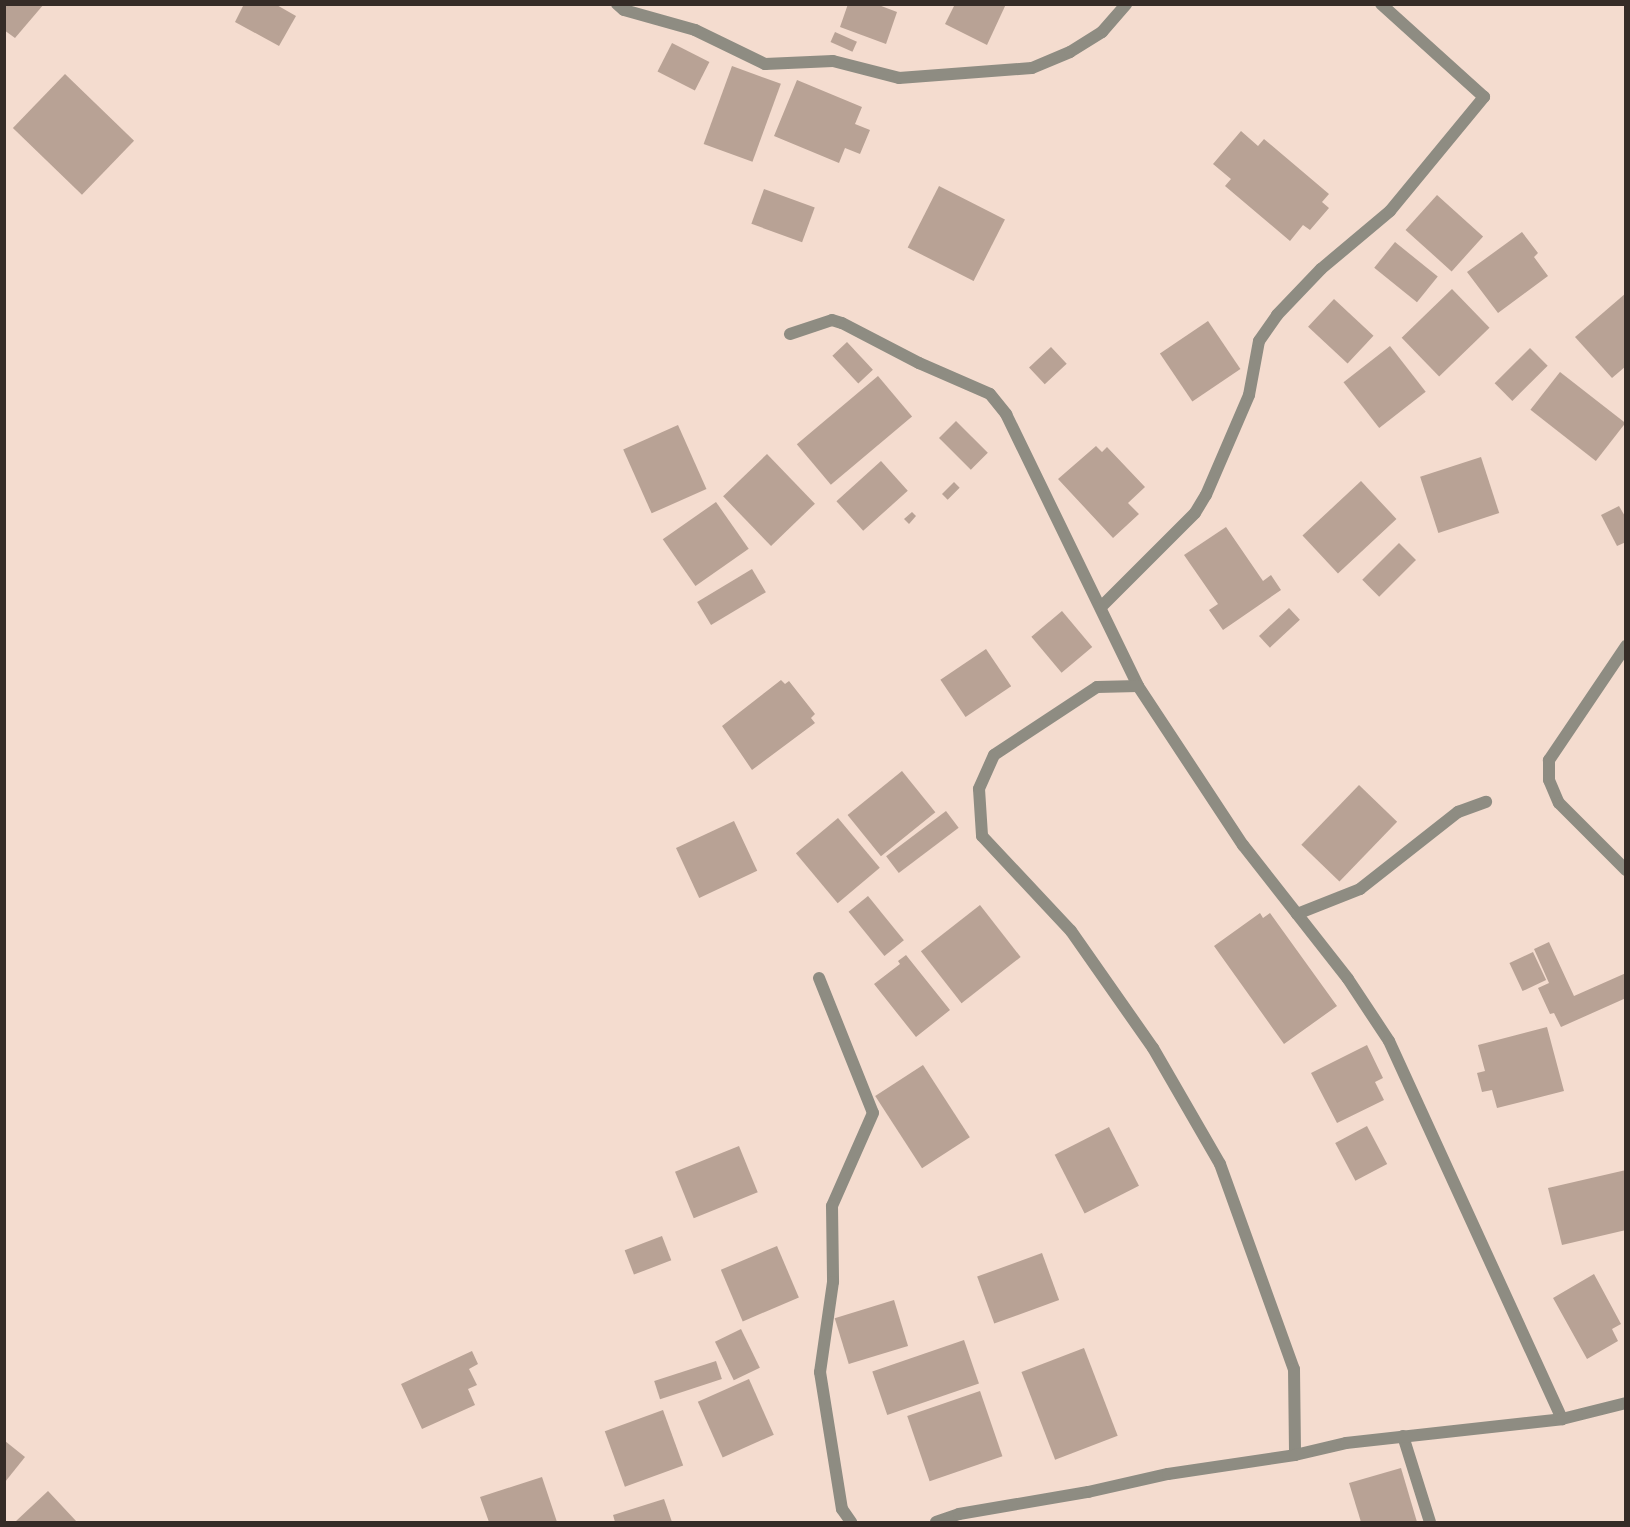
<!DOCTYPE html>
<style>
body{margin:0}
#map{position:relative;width:1630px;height:1527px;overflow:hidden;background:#f4dccf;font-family:"Roboto Condensed",sans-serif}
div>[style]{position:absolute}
.building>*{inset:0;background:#b8a295;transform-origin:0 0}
.minor>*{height:12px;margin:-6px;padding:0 6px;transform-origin:6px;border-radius:6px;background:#8e8c82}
span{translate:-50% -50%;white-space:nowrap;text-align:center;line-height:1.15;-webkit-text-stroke:4.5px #feebe0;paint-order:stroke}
.frame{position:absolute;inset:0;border:6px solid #352c27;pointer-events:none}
</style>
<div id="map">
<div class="building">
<div style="clip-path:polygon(4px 4px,44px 4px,15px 38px,4px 30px)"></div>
<div style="clip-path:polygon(244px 4px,275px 4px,296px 16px,279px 46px,235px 22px)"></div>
<div style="clip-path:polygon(848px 4px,876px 4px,897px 12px,886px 44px,840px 27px)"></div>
<div style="clip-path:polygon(955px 4px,1006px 4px,987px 45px,945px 24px)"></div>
<div style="left:835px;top:32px;width:24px;height:11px;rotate:24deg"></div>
<div style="left:672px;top:43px;width:42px;height:32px;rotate:27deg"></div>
<div style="left:732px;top:66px;width:52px;height:83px;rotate:20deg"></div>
<div style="left:65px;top:74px;width:96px;height:75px;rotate:44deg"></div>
<div style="clip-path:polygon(797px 80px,862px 107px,855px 124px,870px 130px,860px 154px,845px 148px,839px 163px,774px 136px)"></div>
<div style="clip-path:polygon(1241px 131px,1258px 146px,1264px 139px,1329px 194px,1322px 202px,1329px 208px,1310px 230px,1303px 225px,1290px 241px,1225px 186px,1231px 179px,1213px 164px)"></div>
<div style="left:939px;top:186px;width:74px;height:69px;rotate:27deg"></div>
<div style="left:764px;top:189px;width:54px;height:37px;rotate:20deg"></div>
<div style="left:1437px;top:195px;width:62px;height:47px;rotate:42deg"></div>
<div style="clip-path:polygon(1522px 232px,1538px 253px,1534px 257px,1548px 276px,1498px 313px,1467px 272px)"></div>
<div style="left:1395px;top:242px;width:55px;height:33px;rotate:39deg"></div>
<div style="left:1452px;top:289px;width:54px;height:70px;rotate:46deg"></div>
<div style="clip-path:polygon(1626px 293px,1626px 366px,1612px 378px,1575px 337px)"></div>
<div style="left:1334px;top:299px;width:54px;height:38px;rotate:43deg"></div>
<div style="left:1208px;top:321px;width:58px;height:58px;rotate:56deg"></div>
<div style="left:847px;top:342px;width:38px;height:20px;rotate:47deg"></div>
<div style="left:1390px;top:346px;width:58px;height:59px;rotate:52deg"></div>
<div style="left:1051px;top:347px;width:23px;height:30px;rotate:47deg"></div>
<div style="left:1530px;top:348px;width:25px;height:50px;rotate:45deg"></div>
<div style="left:1560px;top:372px;width:83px;height:48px;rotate:38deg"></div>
<div style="left:878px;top:376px;width:53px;height:106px;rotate:50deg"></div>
<div style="left:956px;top:421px;width:45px;height:24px;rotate:45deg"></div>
<div style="left:678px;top:425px;width:70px;height:60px;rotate:66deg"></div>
<div style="clip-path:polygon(1096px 446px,1102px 452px,1107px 447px,1145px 487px,1128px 503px,1139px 514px,1113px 538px,1058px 479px)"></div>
<div style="left:767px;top:454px;width:69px;height:61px;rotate:46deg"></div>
<div style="left:1481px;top:457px;width:59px;height:64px;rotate:72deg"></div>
<div style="left:881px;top:461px;width:40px;height:60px;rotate:48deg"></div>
<div style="left:1361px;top:481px;width:52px;height:80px;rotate:47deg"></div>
<div style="left:954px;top:482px;width:8px;height:17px;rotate:45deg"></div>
<div style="left:716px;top:502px;width:57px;height:65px;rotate:55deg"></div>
<div style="clip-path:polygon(1619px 506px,1626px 518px,1626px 542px,1617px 546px,1601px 515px)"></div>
<div style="clip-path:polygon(912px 512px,916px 516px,909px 524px,904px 519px)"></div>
<div style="clip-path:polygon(1226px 527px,1263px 581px,1271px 575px,1281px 590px,1223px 630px,1209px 610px,1218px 604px,1184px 555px)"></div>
<div style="left:1399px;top:543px;width:24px;height:52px;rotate:45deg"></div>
<div style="left:752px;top:569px;width:27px;height:64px;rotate:59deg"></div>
<div style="left:1289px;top:608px;width:16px;height:41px;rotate:47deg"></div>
<div style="left:1062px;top:611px;width:47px;height:40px;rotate:50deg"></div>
<div style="left:986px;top:649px;width:45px;height:55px;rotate:56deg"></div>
<div style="clip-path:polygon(781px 680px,785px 684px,789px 681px,815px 714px,811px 718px,815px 723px,752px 770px,722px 726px)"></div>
<div style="left:902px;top:771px;width:53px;height:70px;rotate:51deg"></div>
<div style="left:1359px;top:785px;width:53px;height:83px;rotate:44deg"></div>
<div style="left:946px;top:811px;width:21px;height:75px;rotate:53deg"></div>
<div style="left:838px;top:818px;width:65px;height:55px;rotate:50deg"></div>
<div style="left:734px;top:821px;width:55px;height:64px;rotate:65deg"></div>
<div style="left:868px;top:896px;width:57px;height:25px;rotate:51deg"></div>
<div style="left:980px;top:905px;width:66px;height:75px;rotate:52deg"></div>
<div style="clip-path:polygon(1260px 913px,1263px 918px,1270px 913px,1337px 1006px,1284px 1044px,1214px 946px)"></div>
<div style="clip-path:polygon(1549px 942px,1574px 996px,1626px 973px,1626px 998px,1561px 1027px,1554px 1013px,1550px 1014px,1538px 988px,1549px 983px,1534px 949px)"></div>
<div style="left:1533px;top:952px;width:31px;height:26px;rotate:65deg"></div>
<div style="clip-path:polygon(906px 955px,950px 1010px,916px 1037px,874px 984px,900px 964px,898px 961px)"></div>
<div style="clip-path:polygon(1547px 1027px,1564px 1091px,1497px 1108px,1492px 1090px,1482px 1092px,1477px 1073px,1485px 1071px,1478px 1045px)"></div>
<div style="clip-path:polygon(1367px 1045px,1383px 1078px,1375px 1082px,1384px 1100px,1337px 1123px,1311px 1073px)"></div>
<div style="left:923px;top:1065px;width:86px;height:57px;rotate:57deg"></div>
<div style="left:1367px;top:1126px;width:43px;height:36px;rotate:62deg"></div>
<div style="left:1109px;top:1127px;width:66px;height:61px;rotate:63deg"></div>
<div style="left:739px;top:1146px;width:50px;height:69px;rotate:68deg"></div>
<div style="clip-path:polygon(1626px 1170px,1626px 1230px,1562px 1245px,1548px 1188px)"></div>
<div style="left:662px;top:1236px;width:26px;height:40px;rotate:69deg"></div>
<div style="left:777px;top:1246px;width:56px;height:61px;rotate:67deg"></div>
<div style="left:1042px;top:1253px;width:50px;height:69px;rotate:70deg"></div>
<div style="clip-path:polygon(1594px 1274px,1621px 1324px,1612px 1329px,1618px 1341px,1587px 1359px,1553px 1298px)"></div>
<div style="left:894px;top:1300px;width:48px;height:62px;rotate:73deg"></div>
<div style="left:741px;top:1329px;width:43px;height:29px;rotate:64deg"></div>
<div style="left:964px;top:1340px;width:46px;height:97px;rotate:71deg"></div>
<div style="left:1084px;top:1348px;width:94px;height:67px;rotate:69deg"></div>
<div style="clip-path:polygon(472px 1351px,478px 1364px,469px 1369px,477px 1385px,468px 1389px,475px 1405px,422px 1429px,401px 1384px)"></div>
<div style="left:716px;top:1361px;width:19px;height:65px;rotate:72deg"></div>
<div style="left:749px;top:1379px;width:61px;height:56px;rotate:66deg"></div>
<div style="left:980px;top:1391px;width:69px;height:77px;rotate:71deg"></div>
<div style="left:663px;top:1410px;width:59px;height:62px;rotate:70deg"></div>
<div style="clip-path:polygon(5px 1441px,25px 1457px,5px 1482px)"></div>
<div style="clip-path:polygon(1401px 1468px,1417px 1522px,1361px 1522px,1349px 1483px)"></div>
<div style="clip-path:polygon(542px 1477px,557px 1522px,489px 1522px,480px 1497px)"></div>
<div style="clip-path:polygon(48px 1491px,77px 1522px,15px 1522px)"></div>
<div style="clip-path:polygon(664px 1499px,672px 1522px,615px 1522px,613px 1515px)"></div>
</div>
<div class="minor">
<div style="left:617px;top:4px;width:9px;rotate:41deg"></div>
<div style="left:624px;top:10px;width:74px;rotate:15.7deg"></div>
<div style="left:695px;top:30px;width:78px;rotate:25.9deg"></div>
<div style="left:765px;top:64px;width:68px;rotate:-2.5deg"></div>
<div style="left:833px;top:61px;width:68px;rotate:14.4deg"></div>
<div style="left:899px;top:78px;width:133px;rotate:-4.3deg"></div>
<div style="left:1032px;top:68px;width:41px;rotate:-22.8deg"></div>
<div style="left:1070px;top:52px;width:38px;rotate:-32deg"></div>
<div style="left:1102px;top:32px;width:37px;rotate:-49deg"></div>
<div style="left:790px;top:334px;width:44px;rotate:-18.4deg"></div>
<div style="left:832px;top:320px;width:10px;rotate:17deg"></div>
<div style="left:842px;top:323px;width:87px;rotate:27.5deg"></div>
<div style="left:919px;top:363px;width:77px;rotate:23.6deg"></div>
<div style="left:990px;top:394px;width:26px;rotate:51deg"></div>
<div style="left:1006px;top:414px;width:302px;rotate:64.1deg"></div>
<div style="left:1138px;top:686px;width:191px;rotate:56.6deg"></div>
<div style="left:1243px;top:845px;width:170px;rotate:51.9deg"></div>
<div style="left:1348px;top:979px;width:74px;rotate:56.5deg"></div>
<div style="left:1389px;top:1041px;width:416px;rotate:65.4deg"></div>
<div style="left:1101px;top:607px;width:133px;rotate:-45deg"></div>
<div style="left:1195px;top:513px;width:21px;rotate:-59deg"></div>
<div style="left:1206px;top:495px;width:109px;rotate:-66.7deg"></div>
<div style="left:1249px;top:395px;width:55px;rotate:-79.5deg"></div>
<div style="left:1259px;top:341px;width:32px;rotate:-55deg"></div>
<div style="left:1277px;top:315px;width:64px;rotate:-46.3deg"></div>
<div style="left:1321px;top:269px;width:90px;rotate:-40deg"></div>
<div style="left:1390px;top:211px;width:148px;rotate:-50.5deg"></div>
<div style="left:1484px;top:97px;width:139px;rotate:-137.9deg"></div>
<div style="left:1626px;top:646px;width:138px;rotate:124deg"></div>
<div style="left:1549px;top:760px;width:20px;rotate:90deg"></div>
<div style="left:1549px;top:780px;width:25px;rotate:67deg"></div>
<div style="left:1559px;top:803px;width:95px;rotate:45deg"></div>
<div style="left:1138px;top:686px;width:41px;rotate:178.6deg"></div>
<div style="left:1097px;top:687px;width:123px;rotate:146.6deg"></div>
<div style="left:994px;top:755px;width:37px;rotate:114deg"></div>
<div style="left:979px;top:789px;width:47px;rotate:86.3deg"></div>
<div style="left:982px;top:836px;width:130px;rotate:46.9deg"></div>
<div style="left:1071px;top:931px;width:143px;rotate:55deg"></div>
<div style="left:1153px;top:1048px;width:134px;rotate:60deg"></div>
<div style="left:1220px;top:1164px;width:218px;rotate:70.2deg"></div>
<div style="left:1294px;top:1369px;width:86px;rotate:89.3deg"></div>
<div style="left:1297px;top:914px;width:68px;rotate:-21.6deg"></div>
<div style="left:1360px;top:889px;width:125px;rotate:-38.2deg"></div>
<div style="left:1458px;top:812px;width:30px;rotate:-20deg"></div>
<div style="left:819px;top:978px;width:145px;rotate:68.2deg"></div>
<div style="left:873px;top:1113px;width:102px;rotate:113.8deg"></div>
<div style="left:832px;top:1206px;width:76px;rotate:89.2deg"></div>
<div style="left:833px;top:1282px;width:91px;rotate:98.2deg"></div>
<div style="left:820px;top:1372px;width:139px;rotate:80.9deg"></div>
<div style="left:842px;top:1509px;width:16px;rotate:55deg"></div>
<div style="left:1403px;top:1436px;width:90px;rotate:72.6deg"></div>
<div style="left:936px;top:1522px;width:24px;rotate:-19deg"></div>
<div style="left:959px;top:1514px;width:131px;rotate:-9.7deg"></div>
<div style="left:1088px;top:1492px;width:82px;rotate:-12.7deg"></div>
<div style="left:1168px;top:1474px;width:128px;rotate:-8.5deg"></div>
<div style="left:1295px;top:1455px;width:52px;rotate:-13.2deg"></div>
<div style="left:1346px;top:1443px;width:217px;rotate:-6.3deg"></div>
<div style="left:1562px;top:1419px;width:66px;rotate:-14deg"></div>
</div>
<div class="frame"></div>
</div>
